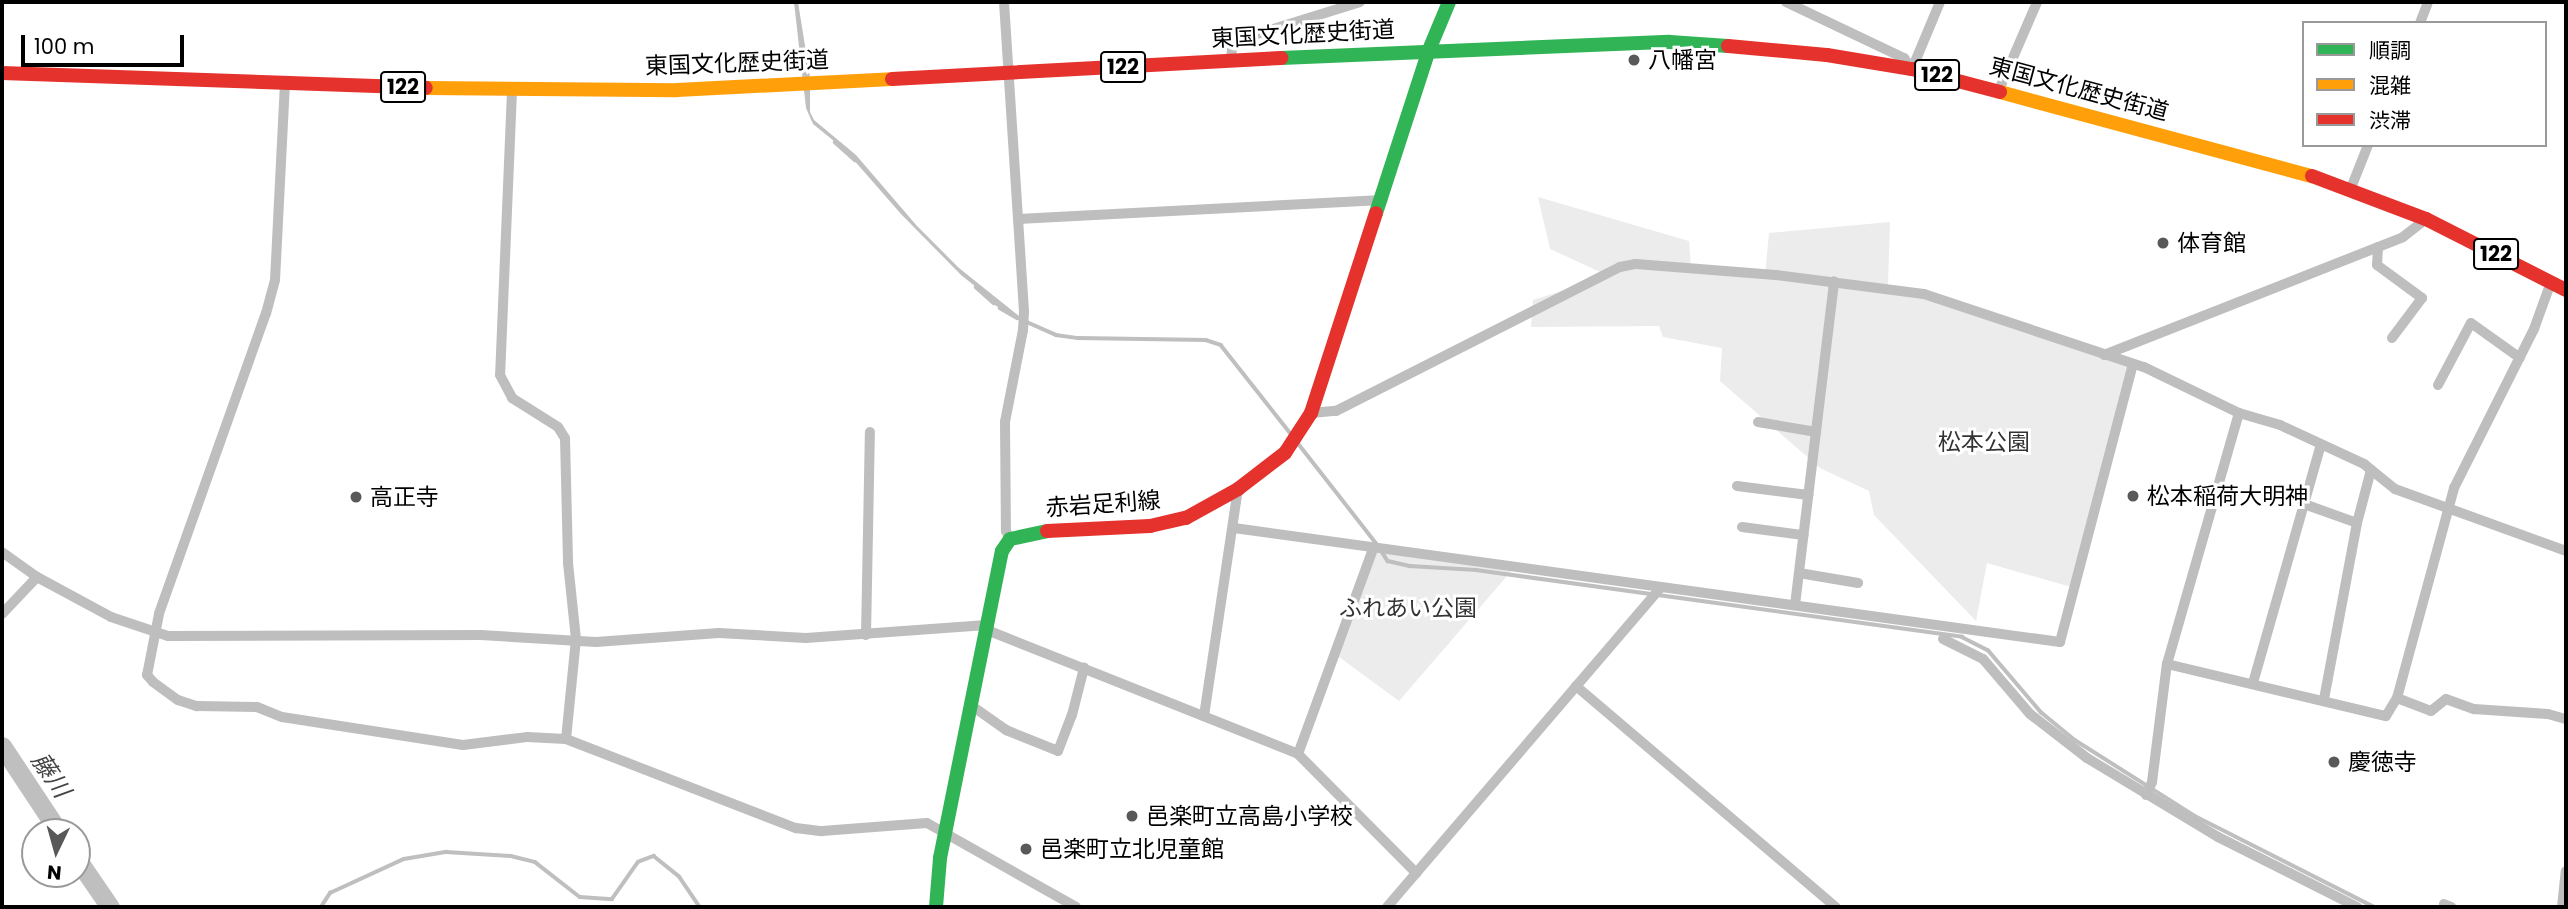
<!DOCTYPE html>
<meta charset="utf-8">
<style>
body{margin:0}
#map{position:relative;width:2568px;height:909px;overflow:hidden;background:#fff;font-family:Poppins,"Noto Sans JP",sans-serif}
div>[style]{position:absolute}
.green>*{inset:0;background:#ececec}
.water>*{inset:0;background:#bfbfbf}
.stream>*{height:3.5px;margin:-1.75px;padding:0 1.75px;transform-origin:1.75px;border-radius:1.75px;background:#bfbfbf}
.river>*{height:19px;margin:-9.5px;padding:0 9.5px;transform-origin:9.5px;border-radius:9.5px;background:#bfbfbf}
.street>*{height:10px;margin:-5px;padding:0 5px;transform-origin:5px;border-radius:5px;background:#bebebe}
.fast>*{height:14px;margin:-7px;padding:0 7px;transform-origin:7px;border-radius:7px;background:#30b455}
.slow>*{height:14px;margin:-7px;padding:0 7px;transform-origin:7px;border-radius:7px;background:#ff9f0a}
.jam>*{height:14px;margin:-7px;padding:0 7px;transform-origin:7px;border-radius:7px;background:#e5322d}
.dots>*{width:19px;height:19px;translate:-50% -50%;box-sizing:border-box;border:4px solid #fff;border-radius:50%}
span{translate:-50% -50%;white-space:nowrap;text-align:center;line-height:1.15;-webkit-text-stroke:6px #fff;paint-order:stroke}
.shield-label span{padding:2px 5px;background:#fff;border:2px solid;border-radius:5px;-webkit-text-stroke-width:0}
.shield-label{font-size:21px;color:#000;font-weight:700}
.street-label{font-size:23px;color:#000}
.poi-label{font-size:23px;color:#000}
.left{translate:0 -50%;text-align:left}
.park-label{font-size:23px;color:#333}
.water-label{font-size:24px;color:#444;font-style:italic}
.frame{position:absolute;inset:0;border:4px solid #000;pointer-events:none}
.legend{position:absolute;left:2302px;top:21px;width:245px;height:126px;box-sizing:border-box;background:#fff;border:2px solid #999;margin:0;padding:9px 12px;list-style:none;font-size:21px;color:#000}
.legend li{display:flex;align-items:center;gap:14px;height:35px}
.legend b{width:35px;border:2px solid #999}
.north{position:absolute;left:21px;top:818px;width:70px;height:70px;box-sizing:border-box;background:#fff;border:2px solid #999;border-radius:50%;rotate:185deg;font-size:19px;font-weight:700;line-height:28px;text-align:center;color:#000}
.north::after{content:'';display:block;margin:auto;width:24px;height:32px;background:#595959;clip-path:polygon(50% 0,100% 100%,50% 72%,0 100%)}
.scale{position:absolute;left:21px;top:35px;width:163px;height:32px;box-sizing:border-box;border:4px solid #000;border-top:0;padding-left:9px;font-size:21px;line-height:24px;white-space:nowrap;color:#000;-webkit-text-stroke:5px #fff;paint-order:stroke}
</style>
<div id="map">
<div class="green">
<div style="clip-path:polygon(1538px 197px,1689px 241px,1691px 269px,1765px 275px,1769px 233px,1890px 222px,1888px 285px,1924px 294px,2130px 363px,2071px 587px,1987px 563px,1976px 621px,1874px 515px,1869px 491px,1820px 468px,1720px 381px,1722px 348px,1663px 337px,1659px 326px,1531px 327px,1533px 300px,1609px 276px,1550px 249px)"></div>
<div style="clip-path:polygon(1373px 549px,1514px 568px,1399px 701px,1335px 654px)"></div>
</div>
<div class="water">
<div style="clip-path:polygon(794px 2px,798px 2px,810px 77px,810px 112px,814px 120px,856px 155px,917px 226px,959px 268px,1019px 316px,1019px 320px,990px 302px,991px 299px,961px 275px,901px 214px,845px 150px,813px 124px,806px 108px)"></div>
</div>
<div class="stream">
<div style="left:835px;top:142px;width:27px;rotate:42deg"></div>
<div style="left:976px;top:287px;width:24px;rotate:42deg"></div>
<div style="left:1000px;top:308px;width:20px;rotate:30deg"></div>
<div style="left:1027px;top:322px;width:32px;rotate:24deg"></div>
<div style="left:1056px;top:335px;width:22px;rotate:8deg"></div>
<div style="left:1078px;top:338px;width:128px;rotate:0.9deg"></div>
<div style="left:1206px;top:340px;width:16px;rotate:18deg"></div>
<div style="left:1221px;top:345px;width:113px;rotate:51.8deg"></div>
<div style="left:1298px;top:443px;width:128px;rotate:52deg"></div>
<div style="left:1381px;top:550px;width:13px;rotate:58deg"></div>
<div style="left:1388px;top:561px;width:23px;rotate:13deg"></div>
<div style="left:1410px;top:566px;width:66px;rotate:3.5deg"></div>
<div style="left:1476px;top:570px;width:491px;rotate:7.8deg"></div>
<div style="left:1962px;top:637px;width:29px;rotate:27deg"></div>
<div style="left:1988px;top:650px;width:82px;rotate:49.5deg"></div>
<div style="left:2041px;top:712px;width:44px;rotate:39.5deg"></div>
<div style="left:2075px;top:740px;width:142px;rotate:32.3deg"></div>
<div style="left:2195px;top:816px;width:201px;rotate:26.9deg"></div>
<div style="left:321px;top:907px;width:17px;rotate:-57deg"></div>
<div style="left:330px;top:893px;width:81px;rotate:-24.7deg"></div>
<div style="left:404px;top:859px;width:43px;rotate:-9.5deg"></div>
<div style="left:446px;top:852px;width:65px;rotate:3.5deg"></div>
<div style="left:511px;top:856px;width:25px;rotate:14deg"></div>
<div style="left:535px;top:862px;width:57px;rotate:37.9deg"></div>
<div style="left:580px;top:897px;width:32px;rotate:4deg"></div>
<div style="left:612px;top:899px;width:45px;rotate:-54.9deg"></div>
<div style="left:638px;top:862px;width:17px;rotate:-21deg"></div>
<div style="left:654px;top:856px;width:32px;rotate:39deg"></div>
<div style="left:679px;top:876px;width:37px;rotate:56deg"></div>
</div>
<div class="river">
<div style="left:2px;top:746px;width:103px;rotate:56.5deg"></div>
<div style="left:77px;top:859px;width:58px;rotate:55.5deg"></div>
</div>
<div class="street">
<div style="left:1004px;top:2px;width:310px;rotate:86.3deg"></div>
<div style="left:1024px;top:311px;width:19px;rotate:93deg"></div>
<div style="left:1023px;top:330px;width:94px;rotate:101.1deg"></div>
<div style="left:1005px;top:422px;width:109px;rotate:89.5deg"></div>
<div style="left:1006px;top:531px;width:9px;rotate:63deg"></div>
<div style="left:1786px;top:2px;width:131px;rotate:25.4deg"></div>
<div style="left:1904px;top:58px;width:11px;rotate:56deg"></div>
<div style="left:2420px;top:23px;width:22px;rotate:-69deg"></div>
<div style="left:1231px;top:61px;width:14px;rotate:-86deg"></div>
<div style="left:1232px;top:47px;width:15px;rotate:-37deg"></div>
<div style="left:1244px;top:38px;width:121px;rotate:-17.2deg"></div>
<div style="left:1912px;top:69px;width:73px;rotate:-67.3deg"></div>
<div style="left:285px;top:83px;width:197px;rotate:92.9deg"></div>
<div style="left:275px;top:280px;width:34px;rotate:105deg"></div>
<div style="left:266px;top:313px;width:319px;rotate:109.6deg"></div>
<div style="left:159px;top:614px;width:62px;rotate:101.1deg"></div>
<div style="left:147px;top:675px;width:9px;rotate:49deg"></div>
<div style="left:153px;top:682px;width:31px;rotate:36deg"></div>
<div style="left:178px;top:700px;width:20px;rotate:18deg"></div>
<div style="left:197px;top:706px;width:60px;rotate:1deg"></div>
<div style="left:257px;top:707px;width:27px;rotate:22deg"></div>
<div style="left:282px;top:717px;width:183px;rotate:8.8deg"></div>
<div style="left:463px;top:745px;width:64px;rotate:-7.1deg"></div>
<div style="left:527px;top:737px;width:39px;rotate:3deg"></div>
<div style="left:566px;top:739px;width:247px;rotate:21.2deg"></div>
<div style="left:796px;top:828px;width:26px;rotate:7deg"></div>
<div style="left:822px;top:831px;width:105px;rotate:-4.4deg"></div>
<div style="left:927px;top:823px;width:171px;rotate:29.4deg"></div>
<div style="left:1999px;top:90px;width:96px;rotate:-66.6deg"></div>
<div style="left:512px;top:91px;width:284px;rotate:92.4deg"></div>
<div style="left:500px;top:375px;width:26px;rotate:62deg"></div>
<div style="left:512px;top:398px;width:54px;rotate:32.2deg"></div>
<div style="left:558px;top:427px;width:13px;rotate:58deg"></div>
<div style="left:565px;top:438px;width:125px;rotate:88.6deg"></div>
<div style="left:568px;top:563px;width:76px;rotate:84deg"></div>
<div style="left:576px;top:639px;width:100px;rotate:95.7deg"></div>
<div style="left:2351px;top:188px;width:46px;rotate:-68.4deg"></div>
<div style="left:1018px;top:219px;width:365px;rotate:-3deg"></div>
<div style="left:2378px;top:247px;width:18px;rotate:93deg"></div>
<div style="left:2377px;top:265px;width:56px;rotate:36.3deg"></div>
<div style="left:2422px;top:298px;width:50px;rotate:126.9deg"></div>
<div style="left:2104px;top:355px;width:321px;rotate:-21.5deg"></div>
<div style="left:2403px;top:237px;width:29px;rotate:-38deg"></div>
<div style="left:2438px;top:385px;width:70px;rotate:-62deg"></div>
<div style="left:2471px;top:323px;width:60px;rotate:35.5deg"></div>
<div style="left:1311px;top:413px;width:25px;rotate:-5deg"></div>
<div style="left:1336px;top:411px;width:318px;rotate:-26.9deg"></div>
<div style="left:1620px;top:267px;width:16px;rotate:-11deg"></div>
<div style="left:1636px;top:264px;width:140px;rotate:4.5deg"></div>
<div style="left:1776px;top:275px;width:149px;rotate:7.3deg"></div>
<div style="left:1924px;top:294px;width:232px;rotate:18.4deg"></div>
<div style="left:2144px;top:367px;width:106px;rotate:25.8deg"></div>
<div style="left:2239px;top:413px;width:43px;rotate:16.3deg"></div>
<div style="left:2280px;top:425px;width:93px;rotate:24.9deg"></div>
<div style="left:2364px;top:464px;width:40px;rotate:39deg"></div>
<div style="left:2395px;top:489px;width:182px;rotate:19.9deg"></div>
<div style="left:1758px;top:422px;width:59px;rotate:9.8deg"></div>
<div style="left:1737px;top:486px;width:72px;rotate:7.2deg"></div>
<div style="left:2304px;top:504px;width:56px;rotate:19.7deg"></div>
<div style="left:2357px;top:523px;width:179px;rotate:100.6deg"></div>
<div style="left:2357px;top:523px;width:55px;rotate:-75.2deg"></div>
<div style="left:1742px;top:527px;width:62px;rotate:7.5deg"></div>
<div style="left:1234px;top:528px;width:834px;rotate:7.86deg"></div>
<div style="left:2060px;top:642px;width:287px;rotate:-75.3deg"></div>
<div style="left:2px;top:552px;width:43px;rotate:35.5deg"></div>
<div style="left:37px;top:577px;width:84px;rotate:28.4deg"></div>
<div style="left:111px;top:617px;width:60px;rotate:18.4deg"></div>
<div style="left:168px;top:636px;width:313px;rotate:-0.2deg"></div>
<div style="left:481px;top:635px;width:115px;rotate:3.5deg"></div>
<div style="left:596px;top:642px;width:123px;rotate:-4.2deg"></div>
<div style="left:719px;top:633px;width:87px;rotate:3.3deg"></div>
<div style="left:806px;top:638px;width:181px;rotate:-4.1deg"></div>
<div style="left:1799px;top:573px;width:60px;rotate:9.6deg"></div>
<div style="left:1795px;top:605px;width:326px;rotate:-83.1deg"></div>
<div style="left:2px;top:614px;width:51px;rotate:-46.6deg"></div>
<div style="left:987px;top:630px;width:335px;rotate:21.7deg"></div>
<div style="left:1298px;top:754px;width:168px;rotate:45.2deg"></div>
<div style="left:866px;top:635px;width:203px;rotate:-88.9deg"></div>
<div style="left:1943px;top:639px;width:45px;rotate:26.6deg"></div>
<div style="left:1983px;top:659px;width:72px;rotate:49.5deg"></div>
<div style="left:2030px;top:714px;width:72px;rotate:37.7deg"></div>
<div style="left:2087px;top:758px;width:153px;rotate:31.1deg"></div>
<div style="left:2218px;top:837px;width:156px;rotate:26.7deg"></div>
<div style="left:2167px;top:664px;width:225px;rotate:13.4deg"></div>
<div style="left:2386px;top:716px;width:21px;rotate:-59deg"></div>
<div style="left:2397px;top:698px;width:218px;rotate:-74.8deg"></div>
<div style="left:2454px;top:488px;width:178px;rotate:-63.3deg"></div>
<div style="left:2534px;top:329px;width:50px;rotate:-70.1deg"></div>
<div style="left:2253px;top:683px;width:248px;rotate:-74.1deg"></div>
<div style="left:1576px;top:686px;width:341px;rotate:40.4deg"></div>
<div style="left:2397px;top:698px;width:36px;rotate:21deg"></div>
<div style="left:2431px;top:711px;width:19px;rotate:-39deg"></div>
<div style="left:2446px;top:699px;width:30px;rotate:20deg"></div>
<div style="left:2474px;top:709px;width:74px;rotate:3.9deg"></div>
<div style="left:2548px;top:714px;width:19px;rotate:16deg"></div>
<div style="left:972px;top:706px;width:42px;rotate:35.2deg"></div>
<div style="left:1006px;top:730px;width:56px;rotate:22deg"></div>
<div style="left:1058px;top:751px;width:39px;rotate:-69deg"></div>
<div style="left:1072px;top:715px;width:49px;rotate:-75.7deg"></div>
<div style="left:1204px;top:716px;width:230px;rotate:-81.5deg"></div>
<div style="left:1298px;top:754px;width:218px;rotate:-69.9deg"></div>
<div style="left:2146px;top:795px;width:14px;rotate:-65deg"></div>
<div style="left:2152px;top:782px;width:119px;rotate:-82.8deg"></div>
<div style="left:2167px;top:664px;width:261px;rotate:-74deg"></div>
<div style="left:2444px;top:904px;width:8px;rotate:23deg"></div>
<div style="left:1387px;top:907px;width:421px;rotate:-49.4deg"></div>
<div style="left:2562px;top:907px;width:36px;rotate:-84deg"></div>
</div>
<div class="fast">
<div style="left:1281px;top:58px;width:389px;rotate:-2.4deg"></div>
<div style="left:1670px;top:42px;width:58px;rotate:3.9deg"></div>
<div style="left:1376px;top:213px;width:171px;rotate:-72deg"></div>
<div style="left:1429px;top:50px;width:52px;rotate:-67.4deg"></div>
<div style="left:936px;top:907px;width:49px;rotate:-85.3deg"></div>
<div style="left:940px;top:858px;width:313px;rotate:-78.6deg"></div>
<div style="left:1002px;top:551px;width:14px;rotate:-56deg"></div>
<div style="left:1010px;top:539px;width:38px;rotate:-12deg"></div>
</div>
<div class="slow">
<div style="left:426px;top:88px;width:251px;rotate:0.5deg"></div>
<div style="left:677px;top:90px;width:215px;rotate:-2.9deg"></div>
<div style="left:2000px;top:92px;width:323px;rotate:15.1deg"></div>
</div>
<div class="jam">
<div style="left:1728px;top:46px;width:99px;rotate:5.2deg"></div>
<div style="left:1827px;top:55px;width:86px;rotate:9.4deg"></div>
<div style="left:1912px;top:69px;width:91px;rotate:14.6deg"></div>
<div style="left:2px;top:73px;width:424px;rotate:2deg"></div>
<div style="left:892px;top:79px;width:390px;rotate:-3.1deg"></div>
<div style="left:2312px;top:176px;width:122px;rotate:20.7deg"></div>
<div style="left:2426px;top:219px;width:157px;rotate:26.9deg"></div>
<div style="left:1047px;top:531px;width:103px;rotate:-2.8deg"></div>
<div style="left:1150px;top:526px;width:37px;rotate:-13deg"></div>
<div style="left:1186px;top:518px;width:60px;rotate:-29.1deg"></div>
<div style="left:1238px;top:489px;width:59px;rotate:-37.5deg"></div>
<div style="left:1285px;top:453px;width:48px;rotate:-57deg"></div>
<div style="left:1311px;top:413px;width:210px;rotate:-72deg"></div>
</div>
<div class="dots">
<div style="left:1634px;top:60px;background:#595959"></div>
<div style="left:2163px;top:243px;background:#595959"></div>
<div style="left:2133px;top:496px;background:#595959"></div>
<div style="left:356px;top:497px;background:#595959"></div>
<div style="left:2334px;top:762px;background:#595959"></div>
<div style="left:1132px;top:816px;background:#595959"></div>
<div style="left:1026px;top:849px;background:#595959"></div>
</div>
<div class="shield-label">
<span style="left:1123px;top:67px">122</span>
<span style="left:1937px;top:75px">122</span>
<span style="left:403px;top:87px">122</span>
<span style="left:2496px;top:254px">122</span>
</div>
<div class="street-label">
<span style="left:1303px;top:34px;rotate:-3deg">東国文化歴史街道</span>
<span style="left:737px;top:63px;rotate:-2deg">東国文化歴史街道</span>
<span style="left:2079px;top:89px;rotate:15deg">東国文化歴史街道</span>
<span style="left:1103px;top:504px;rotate:-4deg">赤岩足利線</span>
</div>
<div class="poi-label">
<span class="left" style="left:1648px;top:60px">八幡宮</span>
<span class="left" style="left:2177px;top:243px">体育館</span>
<span class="left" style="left:2147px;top:496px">松本稲荷大明神</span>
<span class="left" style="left:370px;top:497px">高正寺</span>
<span class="left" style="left:2348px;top:762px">慶徳寺</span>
<span class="left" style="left:1146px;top:816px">邑楽町立高島小学校</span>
<span class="left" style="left:1040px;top:849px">邑楽町立北児童館</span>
</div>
<div class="park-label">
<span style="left:1984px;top:442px">松本公園</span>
<span style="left:1408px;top:608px">ふれあい公園</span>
</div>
<div class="water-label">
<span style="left:51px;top:775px;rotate:56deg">藤川</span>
</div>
<div class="frame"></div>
<ul class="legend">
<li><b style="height:9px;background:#30b455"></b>順調</li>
<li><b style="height:9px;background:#ff9f0a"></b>混雑</li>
<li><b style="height:9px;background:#e5322d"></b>渋滞</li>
</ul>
<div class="north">N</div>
<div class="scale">100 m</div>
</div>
